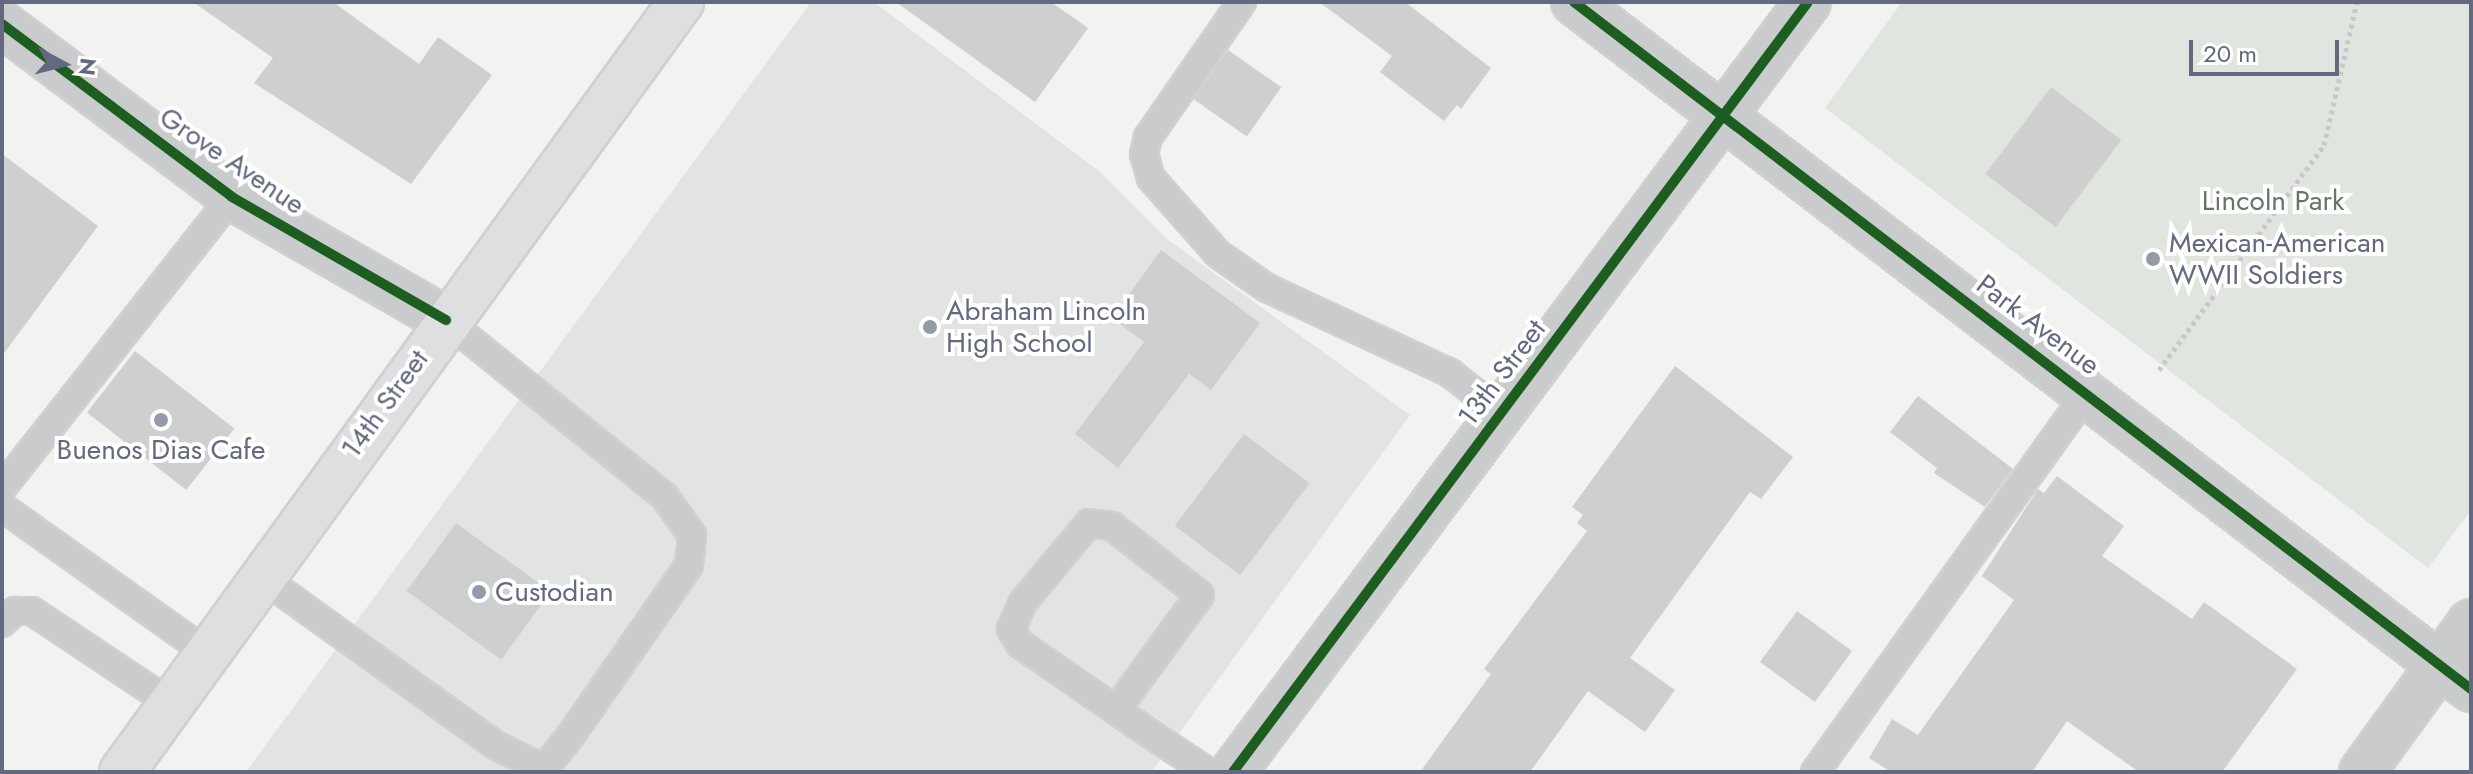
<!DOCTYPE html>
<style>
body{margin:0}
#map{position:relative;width:2473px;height:774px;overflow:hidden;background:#f2f3f1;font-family:Jost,sans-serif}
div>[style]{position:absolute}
.built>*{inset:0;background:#e2e3e3}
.green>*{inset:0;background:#e0e5e0}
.building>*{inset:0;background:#cecfcf;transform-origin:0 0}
.path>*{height:5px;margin-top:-2.5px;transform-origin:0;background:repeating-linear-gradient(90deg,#c8c8c9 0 4px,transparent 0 8px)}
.roads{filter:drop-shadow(2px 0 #cfd0d0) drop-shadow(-2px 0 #cfd0d0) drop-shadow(0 2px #cfd0d0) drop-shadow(0 -2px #cfd0d0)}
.service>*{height:26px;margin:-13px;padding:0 13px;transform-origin:13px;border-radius:13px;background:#cacbcc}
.minor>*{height:44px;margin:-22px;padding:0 22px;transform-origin:22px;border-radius:22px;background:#cacbcc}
.tertiary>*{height:44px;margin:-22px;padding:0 22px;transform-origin:22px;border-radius:22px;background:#cacbcc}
.primary>*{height:44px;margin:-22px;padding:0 22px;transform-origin:22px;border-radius:22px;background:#dedfe0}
.cycleway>*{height:10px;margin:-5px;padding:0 5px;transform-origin:5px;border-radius:5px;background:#1b5e20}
.dots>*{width:22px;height:22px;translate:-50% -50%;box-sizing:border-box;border:4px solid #fff;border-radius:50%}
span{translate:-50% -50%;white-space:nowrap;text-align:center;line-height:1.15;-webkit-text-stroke:8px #fff;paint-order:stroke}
.street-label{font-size:28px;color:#636a80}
.park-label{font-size:28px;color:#627765}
.poi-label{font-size:28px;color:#636a80}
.left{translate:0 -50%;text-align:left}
.frame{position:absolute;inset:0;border:4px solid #636a80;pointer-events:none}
.north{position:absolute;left:24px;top:24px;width:80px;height:80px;-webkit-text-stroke:6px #fff;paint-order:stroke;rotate:97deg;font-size:22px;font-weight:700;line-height:32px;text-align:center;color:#636a80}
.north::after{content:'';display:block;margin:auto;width:28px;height:36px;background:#636a80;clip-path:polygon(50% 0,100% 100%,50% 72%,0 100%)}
.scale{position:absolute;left:2189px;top:40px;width:150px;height:36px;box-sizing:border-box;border:4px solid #636a80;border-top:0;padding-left:10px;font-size:24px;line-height:28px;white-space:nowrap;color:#636a80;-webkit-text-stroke:6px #fff;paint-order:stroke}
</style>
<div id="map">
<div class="built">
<div style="clip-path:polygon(811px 2px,874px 2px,1099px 171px,1167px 239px,1410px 415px,1151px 772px,246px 772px)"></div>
</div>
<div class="green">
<div style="clip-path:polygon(1902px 2px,2471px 2px,2471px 510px,2428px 568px,1825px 108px)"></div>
</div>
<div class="building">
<div style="clip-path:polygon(193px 2px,333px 2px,419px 64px,438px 37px,492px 75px,411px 184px,254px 83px,273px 58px)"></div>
<div style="clip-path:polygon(896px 2px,1051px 2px,1088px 28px,1035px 102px)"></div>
<div style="clip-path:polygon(1319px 2px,1405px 2px,1491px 68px,1461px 109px,1457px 105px,1444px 121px,1380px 72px,1392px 56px)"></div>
<div style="left:1228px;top:50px;width:65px;height:60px;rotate:35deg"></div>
<div style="left:2051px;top:87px;width:88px;height:109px;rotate:37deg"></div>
<div style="clip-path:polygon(2px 154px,98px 226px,2px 356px)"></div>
<div style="clip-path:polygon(1161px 250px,1260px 323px,1211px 390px,1189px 374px,1118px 468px,1075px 434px,1144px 342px,1112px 318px)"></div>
<div style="left:135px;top:351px;width:126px;height:78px;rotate:38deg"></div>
<div style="clip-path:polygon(1675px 366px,1793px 457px,1761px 499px,1750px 492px,1630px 658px,1675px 690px,1645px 732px,1588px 691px,1530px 772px,1420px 772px,1491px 674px,1484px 669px,1587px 531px,1577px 523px,1583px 515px,1572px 507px)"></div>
<div style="clip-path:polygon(1918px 396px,2013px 469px,1985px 507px,1934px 473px,1937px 468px,1890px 432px)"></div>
<div style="left:1244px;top:434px;width:82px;height:115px;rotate:37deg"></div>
<div style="clip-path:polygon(2057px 476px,2124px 526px,2102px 556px,2192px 619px,2204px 602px,2297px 669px,2222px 772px,2139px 772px,2067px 721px,2032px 772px,1891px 772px,1869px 758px,1892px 719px,1918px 735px,2014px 600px,1982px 576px,2038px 489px,2044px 493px)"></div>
<div style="left:456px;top:523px;width:117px;height:84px;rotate:36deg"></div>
<div style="left:1797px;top:611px;width:68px;height:63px;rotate:36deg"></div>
</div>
<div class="path">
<div style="left:2159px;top:370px;width:279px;rotate:-53.7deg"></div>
<div style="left:2324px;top:145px;width:147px;rotate:-77deg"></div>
</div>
<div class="roads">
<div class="service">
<div style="left:1242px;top:2px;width:165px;rotate:124.8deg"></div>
<div style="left:1148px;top:137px;width:17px;rotate:103deg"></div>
<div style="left:1144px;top:154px;width:25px;rotate:74deg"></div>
<div style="left:1151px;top:178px;width:101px;rotate:48.6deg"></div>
<div style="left:1218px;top:254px;width:60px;rotate:34.8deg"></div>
<div style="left:1267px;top:288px;width:202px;rotate:24.9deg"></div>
<div style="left:1450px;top:373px;width:65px;rotate:38.1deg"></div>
<div style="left:2px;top:488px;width:371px;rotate:-51.7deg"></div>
<div style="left:2px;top:507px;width:250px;rotate:35.4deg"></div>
<div style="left:260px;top:576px;width:289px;rotate:35.7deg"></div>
<div style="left:495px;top:745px;width:55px;rotate:26.1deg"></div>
<div style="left:544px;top:769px;width:43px;rotate:-51.5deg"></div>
<div style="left:571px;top:735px;width:207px;rotate:-55.2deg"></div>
<div style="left:689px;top:565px;width:30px;rotate:-84deg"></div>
<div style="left:692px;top:535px;width:47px;rotate:-125.4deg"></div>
<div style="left:665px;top:497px;width:282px;rotate:-141.1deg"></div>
<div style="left:2px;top:623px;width:18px;rotate:-43deg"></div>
<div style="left:15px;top:611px;width:17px"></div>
<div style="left:32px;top:611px;width:166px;rotate:33.7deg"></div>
<div style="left:1116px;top:710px;width:142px;rotate:-53.9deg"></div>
<div style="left:1200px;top:595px;width:112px;rotate:-141.9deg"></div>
<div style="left:1112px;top:526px;width:23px;rotate:-173deg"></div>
<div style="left:1089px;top:523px;width:103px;rotate:129.9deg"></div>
<div style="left:1023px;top:602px;width:30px;rotate:114deg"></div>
<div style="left:1011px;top:629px;width:17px;rotate:59deg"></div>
<div style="left:1020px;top:644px;width:150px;rotate:34.6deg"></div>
<div style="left:1143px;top:729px;width:78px;rotate:33.5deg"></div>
<div style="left:1815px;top:772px;width:467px;rotate:-54.3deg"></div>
</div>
<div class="minor">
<div style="left:2px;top:24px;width:288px;rotate:36.9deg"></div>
<div style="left:232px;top:197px;width:247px;rotate:29.9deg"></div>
<div style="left:1233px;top:772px;width:961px;rotate:-53.25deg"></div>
<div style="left:2362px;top:772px;width:185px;rotate:-54deg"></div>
</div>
<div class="tertiary">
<div style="left:1574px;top:2px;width:1130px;rotate:37.45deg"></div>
</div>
<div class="primary">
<div style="left:122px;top:772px;width:952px;rotate:-54.02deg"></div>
</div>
</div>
<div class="cycleway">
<div style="left:1574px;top:2px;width:1130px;rotate:37.45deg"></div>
<div style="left:2px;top:24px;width:288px;rotate:36.9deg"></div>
<div style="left:232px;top:197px;width:247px;rotate:29.9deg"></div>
<div style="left:1233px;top:772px;width:961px;rotate:-53.25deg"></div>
</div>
<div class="dots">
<div style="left:2153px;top:259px;background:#959aa8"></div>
<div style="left:930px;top:327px;background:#959aa8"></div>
<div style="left:161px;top:420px;background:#959aa8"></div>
<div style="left:479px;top:592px;background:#959aa8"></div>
</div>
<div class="street-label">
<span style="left:232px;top:161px;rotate:34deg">Grove Avenue</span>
<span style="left:2038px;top:325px;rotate:37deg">Park Avenue</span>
<span style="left:1502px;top:373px;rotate:-53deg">13th Street</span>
<span style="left:385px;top:404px;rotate:-54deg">14th Street</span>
</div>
<div class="park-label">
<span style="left:2273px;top:201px">Lincoln Park</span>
</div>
<div class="poi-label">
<span class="left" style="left:2169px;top:259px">Mexican-American<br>WWII Soldiers</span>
<span class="left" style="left:946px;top:327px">Abraham Lincoln<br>High School</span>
<span style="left:161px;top:450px">Buenos Dias Cafe</span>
<span class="left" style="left:495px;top:592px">Custodian</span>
</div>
<div class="frame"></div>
<div class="north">N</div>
<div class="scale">20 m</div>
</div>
